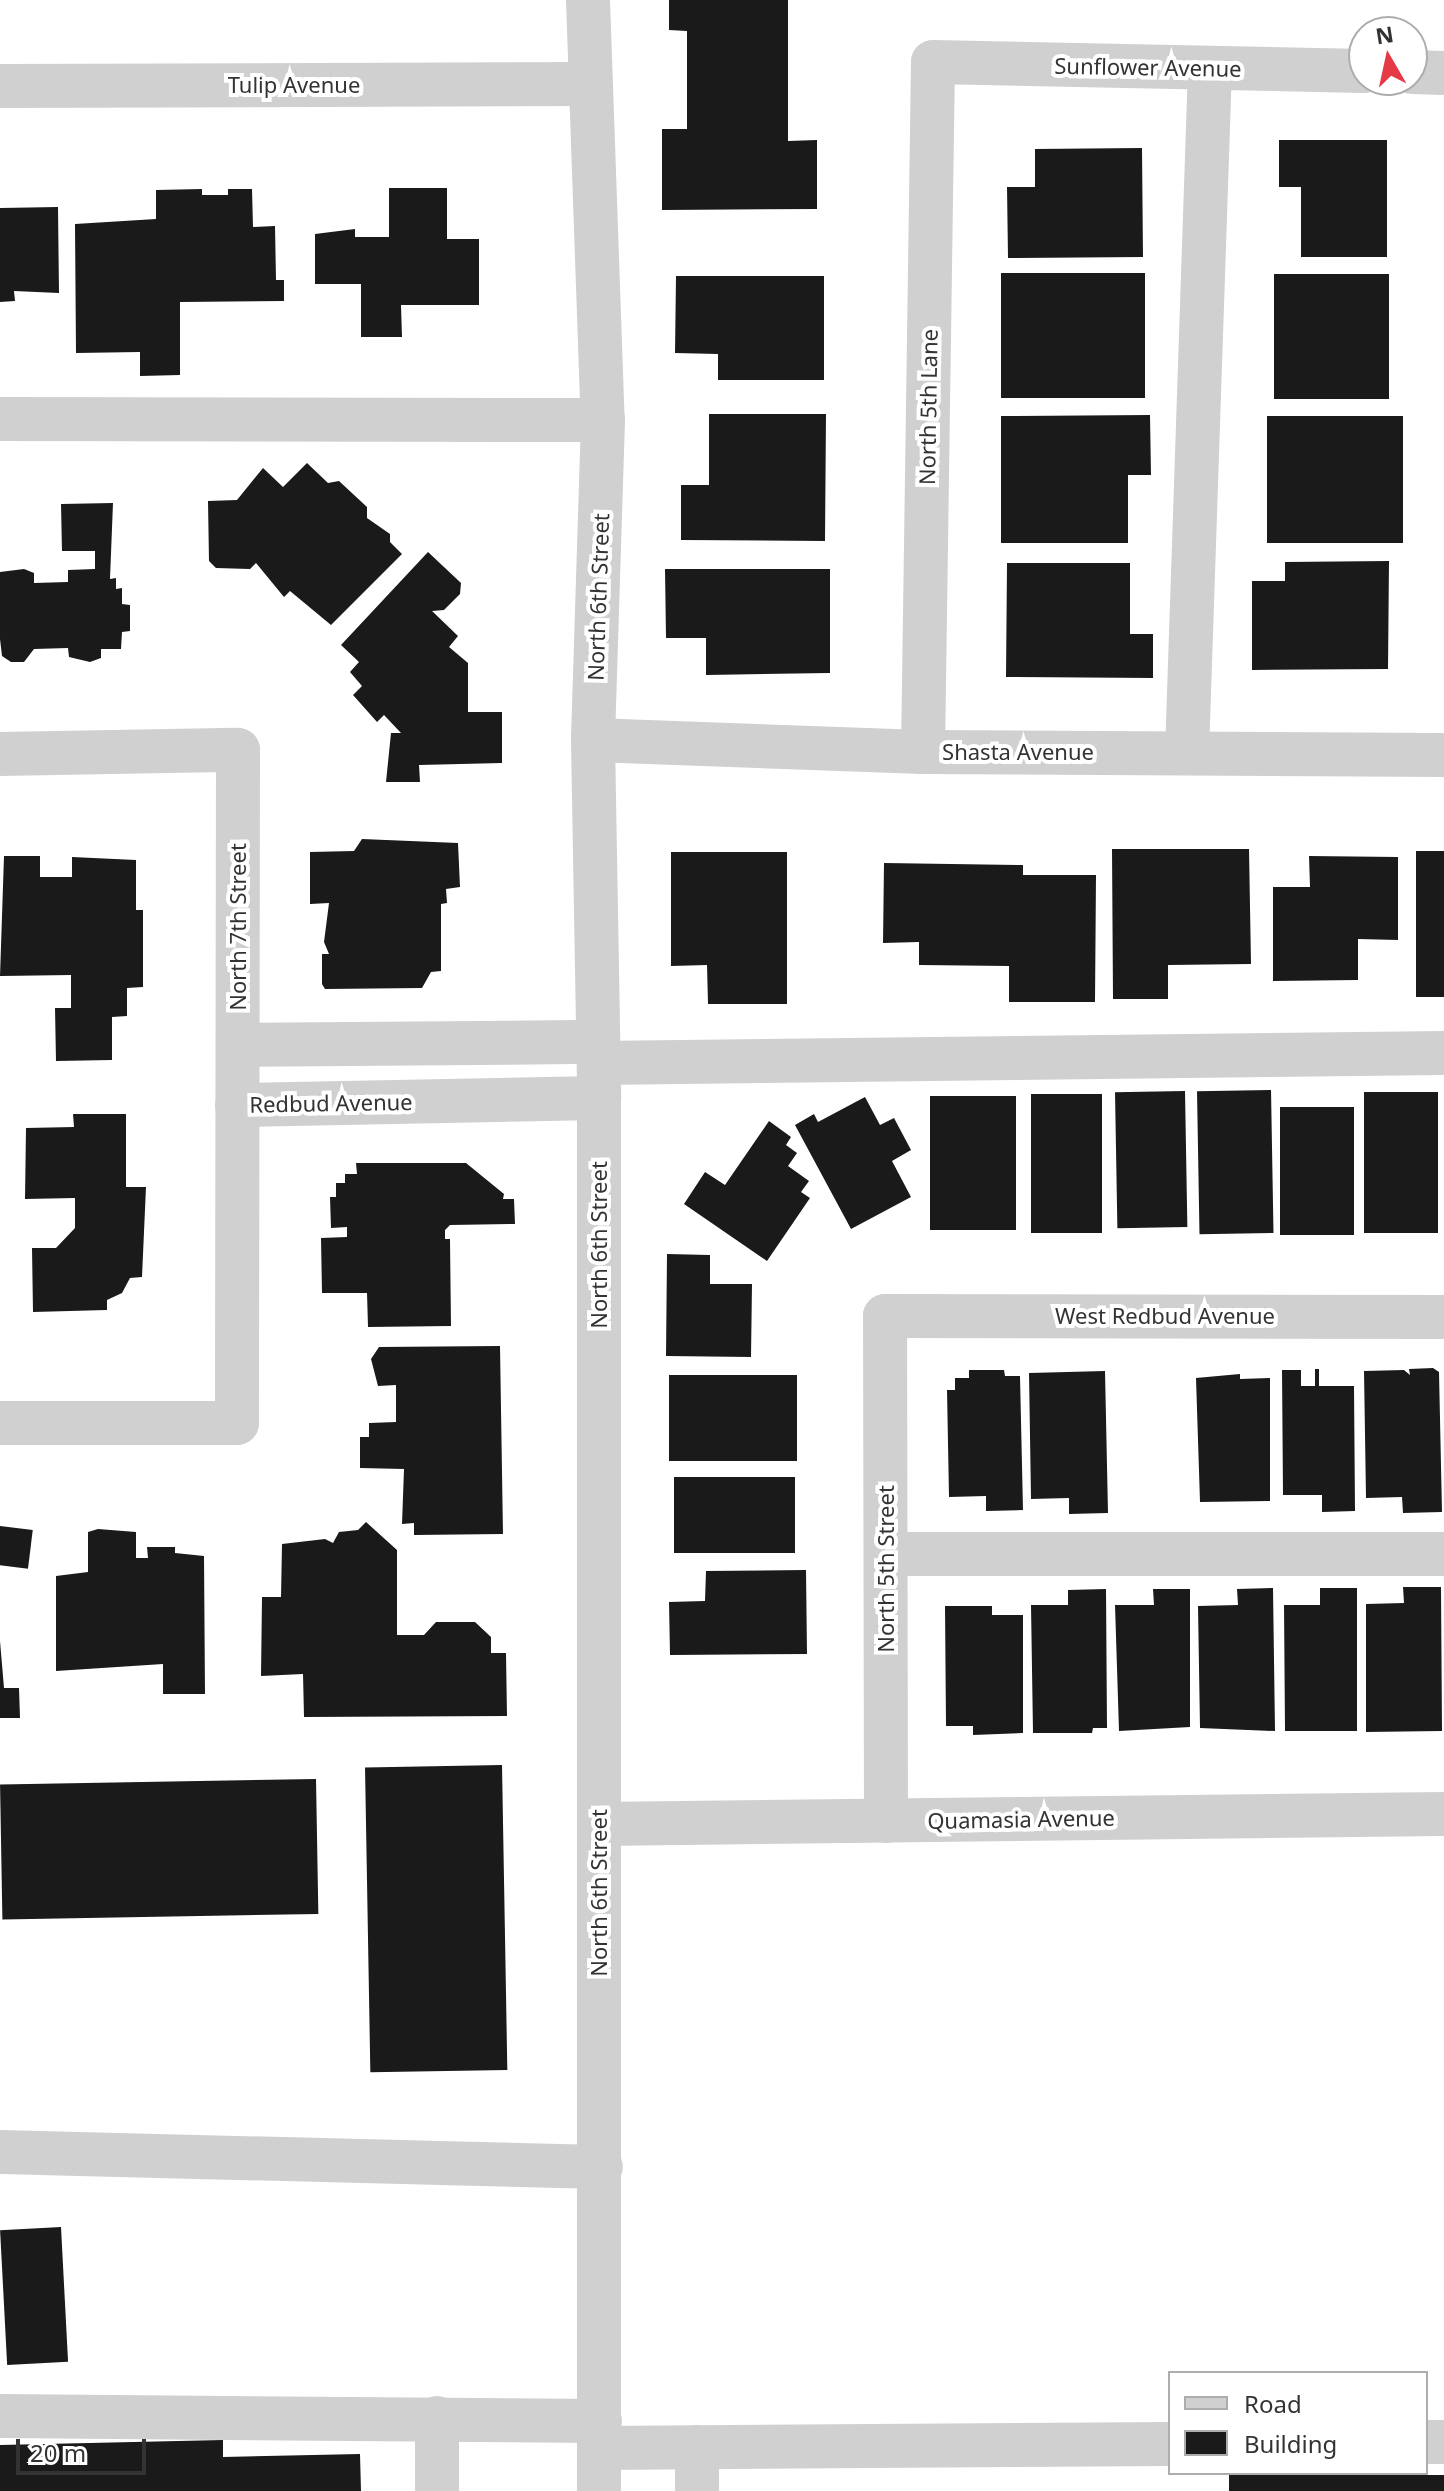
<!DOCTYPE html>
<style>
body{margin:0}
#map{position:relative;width:1444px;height:2491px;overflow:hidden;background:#fff;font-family:"Noto Sans",sans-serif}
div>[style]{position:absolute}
.building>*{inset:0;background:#1a1a1a;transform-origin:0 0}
.minor>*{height:44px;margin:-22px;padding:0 22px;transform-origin:22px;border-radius:22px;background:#d0d0d0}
span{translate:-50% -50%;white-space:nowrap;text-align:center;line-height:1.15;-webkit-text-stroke:8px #fff;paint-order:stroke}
.street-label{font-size:22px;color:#333}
.legend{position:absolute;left:1168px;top:2371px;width:260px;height:104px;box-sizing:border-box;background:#fff;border:2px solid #adadad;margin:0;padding:10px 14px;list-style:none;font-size:24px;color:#333}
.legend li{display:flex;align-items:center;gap:16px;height:40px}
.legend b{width:40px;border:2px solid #adadad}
.north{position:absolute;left:1348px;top:16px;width:80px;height:80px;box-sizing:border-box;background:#fff;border:2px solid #adadad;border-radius:50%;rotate:351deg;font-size:22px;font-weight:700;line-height:32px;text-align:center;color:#333}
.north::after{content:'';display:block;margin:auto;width:28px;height:36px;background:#e63946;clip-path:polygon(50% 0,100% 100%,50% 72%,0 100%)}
.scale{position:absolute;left:16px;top:2439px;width:130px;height:36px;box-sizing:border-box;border:4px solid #333;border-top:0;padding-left:10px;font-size:24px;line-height:28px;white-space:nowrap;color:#333;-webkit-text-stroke:6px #fff;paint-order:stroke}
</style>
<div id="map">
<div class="building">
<div style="clip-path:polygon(669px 0,788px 0,788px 141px,817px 140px,817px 209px,662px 210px,662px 129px,687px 129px,687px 31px,669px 30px)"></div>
<div style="clip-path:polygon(1279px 140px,1387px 140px,1387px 257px,1301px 257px,1301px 187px,1279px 187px)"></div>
<div style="clip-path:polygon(1142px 148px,1143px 257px,1008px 258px,1007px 187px,1035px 187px,1035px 149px)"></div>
<div style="clip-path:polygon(389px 188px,447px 188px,447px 239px,479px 239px,479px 305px,401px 305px,402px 337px,361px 337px,361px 284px,315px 284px,315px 234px,355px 229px,355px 237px,389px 237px)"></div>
<div style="clip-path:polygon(202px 189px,202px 195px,228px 195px,228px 189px,252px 189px,253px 227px,275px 226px,276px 280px,284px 280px,284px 301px,180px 302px,180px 375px,140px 376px,140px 352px,76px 353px,75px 224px,156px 219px,156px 190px)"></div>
<div style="clip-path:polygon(58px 207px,59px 293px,14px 291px,15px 301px,0 302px,0 208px)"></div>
<div style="left:1001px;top:273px;width:144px;height:125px"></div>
<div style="left:1274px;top:274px;width:115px;height:125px"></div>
<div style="clip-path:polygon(676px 276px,824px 276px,824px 380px,718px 380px,718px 354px,675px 353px)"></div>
<div style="clip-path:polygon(709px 414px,826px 414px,825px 541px,681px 540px,681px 485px,709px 485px)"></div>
<div style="clip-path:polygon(1150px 415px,1151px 475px,1128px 475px,1128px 543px,1001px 543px,1001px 416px)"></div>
<div style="left:1267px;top:416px;width:136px;height:127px"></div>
<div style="clip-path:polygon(307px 463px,328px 483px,339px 481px,367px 507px,367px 518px,390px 534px,390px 542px,402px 554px,331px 625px,290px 591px,284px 597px,256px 563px,250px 569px,216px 568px,209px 561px,208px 501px,237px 500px,263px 468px,283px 487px)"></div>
<div style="clip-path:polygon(113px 503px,110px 579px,116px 578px,116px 589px,122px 588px,122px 604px,130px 605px,130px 631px,122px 632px,121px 649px,101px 649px,101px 658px,90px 662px,69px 657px,68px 648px,34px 649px,24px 662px,11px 662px,2px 656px,0 639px,0 572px,24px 569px,34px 573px,34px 583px,68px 582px,68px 570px,95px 569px,95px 551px,62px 551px,61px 504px)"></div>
<div style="clip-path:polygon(428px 552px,461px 583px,460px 594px,444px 610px,432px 611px,458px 636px,449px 647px,468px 663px,468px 712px,502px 712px,502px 763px,419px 765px,420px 782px,386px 782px,391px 733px,401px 733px,384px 715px,377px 722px,353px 695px,362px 686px,350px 672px,359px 662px,341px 645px)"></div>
<div style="clip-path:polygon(1389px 561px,1388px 669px,1252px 670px,1252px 581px,1285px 581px,1285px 562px)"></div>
<div style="clip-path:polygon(1007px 563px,1130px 563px,1130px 634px,1153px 634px,1153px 678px,1006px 677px)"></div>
<div style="clip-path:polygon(665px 569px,830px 569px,830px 673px,706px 675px,706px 638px,666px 638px)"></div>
<div style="clip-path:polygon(362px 839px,458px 843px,460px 887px,446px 889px,447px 903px,441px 904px,441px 971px,431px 972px,422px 988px,325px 989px,322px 984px,322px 954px,329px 954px,324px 942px,329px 903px,310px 904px,310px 852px,354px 851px)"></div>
<div style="clip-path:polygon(1112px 849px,1249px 849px,1251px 964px,1168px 965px,1168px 999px,1113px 999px)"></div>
<div style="left:1416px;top:851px;width:28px;height:146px"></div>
<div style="clip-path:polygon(671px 852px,787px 852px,787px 1004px,708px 1004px,707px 965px,671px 966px)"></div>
<div style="clip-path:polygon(4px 856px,40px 856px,40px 877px,72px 877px,72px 857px,136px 860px,136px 910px,143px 910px,143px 987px,127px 988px,127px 1016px,112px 1017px,112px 1060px,56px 1061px,55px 1008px,71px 1008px,71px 975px,0 976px)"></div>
<div style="clip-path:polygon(1309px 856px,1398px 857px,1398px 940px,1358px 939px,1358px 980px,1273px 981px,1273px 887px,1310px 887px)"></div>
<div style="clip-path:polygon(884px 863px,1023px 865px,1023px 875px,1096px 875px,1095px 1002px,1009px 1002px,1009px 966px,919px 965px,919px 942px,883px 943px)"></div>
<div style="left:1271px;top:1090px;width:143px;height:74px;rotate:89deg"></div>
<div style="left:1185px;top:1091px;width:136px;height:70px;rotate:89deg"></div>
<div style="left:1364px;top:1092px;width:74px;height:141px"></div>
<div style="left:1031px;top:1094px;width:71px;height:139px"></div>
<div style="left:930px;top:1096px;width:86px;height:134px"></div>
<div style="clip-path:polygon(865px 1097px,880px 1125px,894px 1118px,911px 1150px,892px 1161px,911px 1197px,851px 1229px,795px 1125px,814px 1114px,818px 1122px)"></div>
<div style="left:1280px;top:1107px;width:74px;height:128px"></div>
<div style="clip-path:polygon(73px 1114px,126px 1114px,126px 1187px,146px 1187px,142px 1277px,130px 1278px,122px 1293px,107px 1300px,107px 1310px,33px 1312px,32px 1248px,56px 1248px,75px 1228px,75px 1198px,25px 1199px,26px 1128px,74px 1127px)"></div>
<div style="clip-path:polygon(769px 1121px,791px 1137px,786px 1145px,797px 1153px,788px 1166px,809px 1181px,801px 1192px,810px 1198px,767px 1261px,684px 1204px,705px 1172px,725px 1185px)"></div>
<div style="clip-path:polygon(356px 1163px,466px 1163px,504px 1194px,503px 1199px,514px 1199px,515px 1224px,450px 1225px,445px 1230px,445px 1239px,450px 1239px,451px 1326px,368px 1327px,367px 1293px,322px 1293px,321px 1238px,347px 1237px,347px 1227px,331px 1228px,330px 1197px,336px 1197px,336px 1183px,345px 1183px,345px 1174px,357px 1174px)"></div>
<div style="clip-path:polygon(667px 1254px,710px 1255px,710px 1284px,752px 1284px,751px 1357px,666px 1356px)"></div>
<div style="clip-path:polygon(500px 1346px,503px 1534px,414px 1535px,414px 1523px,402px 1524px,404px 1469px,360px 1468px,360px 1437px,369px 1437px,369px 1423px,396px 1422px,396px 1385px,378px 1386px,371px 1359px,379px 1347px)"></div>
<div style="clip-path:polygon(1433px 1368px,1439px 1372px,1442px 1512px,1403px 1513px,1402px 1497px,1366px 1498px,1364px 1371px,1404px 1370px,1410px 1375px,1409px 1369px)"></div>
<div style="clip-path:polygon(1315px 1369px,1319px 1369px,1319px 1386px,1354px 1386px,1355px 1511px,1322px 1512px,1322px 1495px,1283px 1495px,1282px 1370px,1301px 1370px,1301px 1386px,1315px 1386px)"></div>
<div style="clip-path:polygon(969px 1370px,1004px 1370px,1005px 1376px,1020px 1376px,1023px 1510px,986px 1511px,986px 1496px,949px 1497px,947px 1390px,955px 1390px,955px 1378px,969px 1378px)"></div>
<div style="clip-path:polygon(1105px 1371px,1108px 1513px,1069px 1514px,1069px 1498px,1031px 1499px,1029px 1373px)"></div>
<div style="clip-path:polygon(1240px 1374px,1240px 1379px,1270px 1378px,1270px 1501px,1200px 1502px,1196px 1378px)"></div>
<div style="left:669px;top:1375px;width:128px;height:86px"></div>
<div style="left:795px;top:1477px;width:76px;height:121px;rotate:90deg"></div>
<div style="clip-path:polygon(366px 1522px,397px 1550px,397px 1635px,424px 1635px,436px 1622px,475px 1622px,491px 1637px,491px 1653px,506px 1653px,507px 1716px,304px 1717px,303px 1674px,261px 1676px,262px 1597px,281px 1597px,282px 1544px,325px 1539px,333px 1543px,339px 1532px,358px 1530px)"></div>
<div style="left:0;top:1526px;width:33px;height:39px;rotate:7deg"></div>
<div style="clip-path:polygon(98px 1529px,136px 1532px,136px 1558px,148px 1558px,147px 1547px,175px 1547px,175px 1553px,204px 1556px,205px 1694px,163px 1694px,163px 1664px,56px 1671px,56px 1576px,88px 1572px,88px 1532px)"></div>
<div style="clip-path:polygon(806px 1570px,807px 1654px,670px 1655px,669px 1602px,705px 1601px,706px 1571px)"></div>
<div style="clip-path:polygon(1403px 1587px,1441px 1587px,1442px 1731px,1366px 1732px,1366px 1604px,1404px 1603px)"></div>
<div style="clip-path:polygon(1273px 1588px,1275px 1731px,1200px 1728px,1198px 1606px,1238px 1605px,1237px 1589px)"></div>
<div style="clip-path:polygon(1320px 1588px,1357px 1588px,1357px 1731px,1285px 1731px,1284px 1605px,1320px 1605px)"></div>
<div style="clip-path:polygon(1106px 1589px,1107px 1728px,1093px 1728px,1092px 1733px,1033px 1733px,1031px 1605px,1068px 1605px,1068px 1590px)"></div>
<div style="clip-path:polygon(1153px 1589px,1190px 1589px,1190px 1727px,1119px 1731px,1115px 1605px,1154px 1605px)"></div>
<div style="clip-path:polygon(945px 1606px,992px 1606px,992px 1615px,1023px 1615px,1023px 1733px,973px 1735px,973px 1726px,946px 1726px)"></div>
<div style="clip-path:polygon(0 1641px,4px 1688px,19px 1688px,20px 1718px,0 1718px)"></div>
<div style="left:502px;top:1765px;width:305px;height:137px;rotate:89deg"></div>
<div style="left:316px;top:1779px;width:135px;height:316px;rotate:89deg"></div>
<div style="left:61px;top:2227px;width:135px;height:61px;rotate:87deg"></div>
<div style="clip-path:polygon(223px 2440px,223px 2457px,360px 2454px,361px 2491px,0 2491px,0 2445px)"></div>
<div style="left:1229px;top:2475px;width:215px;height:16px"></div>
</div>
<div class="minor">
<div style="left:588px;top:0;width:420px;rotate:88deg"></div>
<div style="left:603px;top:420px;width:320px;rotate:91.8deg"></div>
<div style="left:593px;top:740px;width:358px;rotate:89deg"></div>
<div style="left:599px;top:1098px;width:1393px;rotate:90deg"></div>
<div style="left:1412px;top:72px;width:32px;rotate:2deg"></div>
<div style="left:0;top:86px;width:588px;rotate:-0.19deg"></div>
<div style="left:0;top:419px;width:603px;rotate:0.1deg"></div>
<div style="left:593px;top:740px;width:330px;rotate:2.1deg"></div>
<div style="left:923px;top:752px;width:521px;rotate:0.33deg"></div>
<div style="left:923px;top:752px;width:690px;rotate:-89.17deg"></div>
<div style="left:933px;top:62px;width:431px;rotate:1.2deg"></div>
<div style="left:1187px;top:753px;width:685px;rotate:-88.08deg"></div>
<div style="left:0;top:754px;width:238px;rotate:-1deg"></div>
<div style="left:238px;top:750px;width:673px;rotate:90.09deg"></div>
<div style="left:237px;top:1423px;width:237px;rotate:180deg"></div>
<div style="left:238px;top:1045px;width:360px;rotate:-0.5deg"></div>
<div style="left:599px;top:1063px;width:845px;rotate:-0.68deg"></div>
<div style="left:237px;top:1105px;width:362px;rotate:-1.1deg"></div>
<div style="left:886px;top:1554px;width:558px"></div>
<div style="left:886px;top:1821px;width:505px;rotate:-90.11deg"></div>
<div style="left:885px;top:1316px;width:559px;rotate:0.1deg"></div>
<div style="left:599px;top:1824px;width:845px;rotate:-0.68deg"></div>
<div style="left:0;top:2152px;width:601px;rotate:1.43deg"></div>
<div style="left:0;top:2416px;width:600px;rotate:0.48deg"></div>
<div style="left:437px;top:2418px;width:73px;rotate:90deg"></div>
<div style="left:1426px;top:2442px;width:18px"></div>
<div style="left:697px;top:2447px;width:44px;rotate:90deg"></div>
<div style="left:599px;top:2448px;width:571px;rotate:-0.4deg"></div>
</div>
<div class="street-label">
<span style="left:1148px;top:67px;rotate:1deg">Sunflower Avenue</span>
<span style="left:294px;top:85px">Tulip Avenue</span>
<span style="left:928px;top:407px;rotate:-89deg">North 5th Lane</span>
<span style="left:598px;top:597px;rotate:-88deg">North 6th Street</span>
<span style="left:1018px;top:752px">Shasta Avenue</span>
<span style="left:238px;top:927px;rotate:-90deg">North 7th Street</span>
<span style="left:331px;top:1103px;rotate:-1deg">Redbud Avenue</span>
<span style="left:599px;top:1245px;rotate:-90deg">North 6th Street</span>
<span style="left:1165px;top:1316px">West Redbud Avenue</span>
<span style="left:886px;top:1569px;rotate:-90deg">North 5th Street</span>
<span style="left:1021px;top:1819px;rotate:-1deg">Quamasia Avenue</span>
<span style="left:599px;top:1893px;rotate:-90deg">North 6th Street</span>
</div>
<ul class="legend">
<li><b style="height:10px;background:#d0d0d0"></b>Road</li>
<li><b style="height:22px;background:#1a1a1a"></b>Building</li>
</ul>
<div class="north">N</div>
<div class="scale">20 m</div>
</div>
